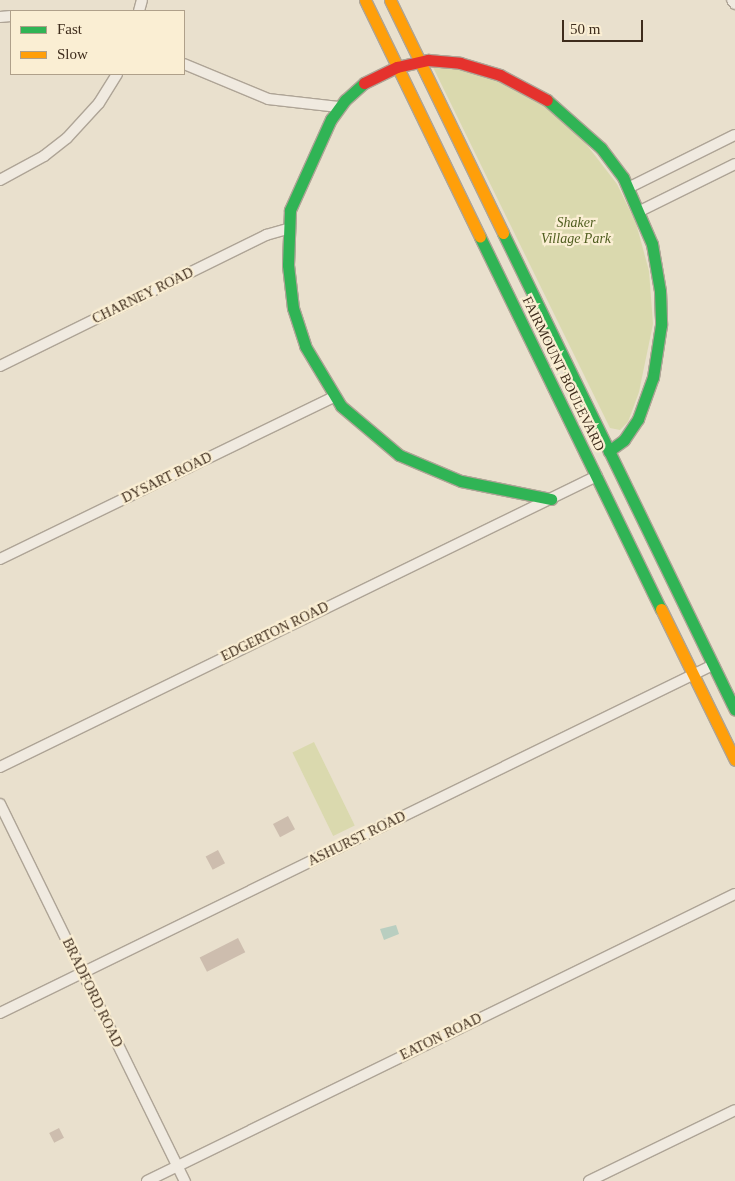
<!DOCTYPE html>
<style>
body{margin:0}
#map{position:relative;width:735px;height:1181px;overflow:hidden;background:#e9e0cd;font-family:Georgia,serif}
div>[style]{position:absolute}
.green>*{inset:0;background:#dad9ae;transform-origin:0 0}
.water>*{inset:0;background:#b9cec0}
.building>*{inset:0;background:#cdbdae;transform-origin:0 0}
.roads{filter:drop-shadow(1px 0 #aea496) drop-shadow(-1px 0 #aea496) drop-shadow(0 1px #aea496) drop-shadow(0 -1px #aea496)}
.street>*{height:10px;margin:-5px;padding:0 5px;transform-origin:5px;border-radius:5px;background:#f0eae0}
.fast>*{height:11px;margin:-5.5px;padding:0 5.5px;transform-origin:5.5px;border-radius:5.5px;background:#30b455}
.slow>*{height:11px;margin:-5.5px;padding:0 5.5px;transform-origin:5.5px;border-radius:5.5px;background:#ff9f0a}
.jam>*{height:11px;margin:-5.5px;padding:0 5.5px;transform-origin:5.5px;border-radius:5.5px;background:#e5322d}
span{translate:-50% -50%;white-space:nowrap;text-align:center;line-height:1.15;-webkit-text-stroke:4.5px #faeed3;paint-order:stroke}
.park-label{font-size:14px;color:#505e20;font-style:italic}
.street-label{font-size:14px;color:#3e2c1c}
.legend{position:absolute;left:10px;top:10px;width:175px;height:65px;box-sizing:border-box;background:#faeed3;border:1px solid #afa08a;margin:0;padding:6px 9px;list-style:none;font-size:15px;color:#3e2c1c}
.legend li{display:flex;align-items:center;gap:10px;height:25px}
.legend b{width:25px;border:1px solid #afa08a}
.scale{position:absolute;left:562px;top:20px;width:81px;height:22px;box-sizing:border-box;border:2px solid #3e2c1c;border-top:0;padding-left:6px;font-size:15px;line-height:18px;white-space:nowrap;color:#3e2c1c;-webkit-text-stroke:4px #faeed3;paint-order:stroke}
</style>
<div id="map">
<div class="green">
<div style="clip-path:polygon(429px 59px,504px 82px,546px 107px,583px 140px,617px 184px,636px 223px,649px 271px,653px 324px,639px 392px,628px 422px,620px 430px,610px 428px)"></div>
<div style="left:314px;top:742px;width:93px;height:24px;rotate:64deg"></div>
</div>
<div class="water">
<div style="clip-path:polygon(396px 925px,399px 934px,384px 940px,380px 929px)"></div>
</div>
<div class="building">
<div style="left:288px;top:816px;width:15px;height:17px;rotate:62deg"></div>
<div style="left:218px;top:850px;width:15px;height:14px;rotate:62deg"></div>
<div style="left:238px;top:938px;width:16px;height:43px;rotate:63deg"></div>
<div style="left:59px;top:1128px;width:11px;height:11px;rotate:63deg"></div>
</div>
<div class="roads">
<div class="street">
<div style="left:732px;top:0;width:5px;rotate:53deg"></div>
<div style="left:139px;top:11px;width:11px;rotate:-75deg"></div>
<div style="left:0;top:17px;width:11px;rotate:-5deg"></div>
<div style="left:184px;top:64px;width:91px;rotate:22.6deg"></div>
<div style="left:268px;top:99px;width:71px;rotate:6.4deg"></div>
<div style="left:0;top:180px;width:50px;rotate:-28.6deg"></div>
<div style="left:44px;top:156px;width:29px;rotate:-38deg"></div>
<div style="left:67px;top:138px;width:47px;rotate:-47.6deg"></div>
<div style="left:99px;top:103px;width:34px;rotate:-58deg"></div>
<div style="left:628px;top:188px;width:119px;rotate:-26.4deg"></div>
<div style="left:640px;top:211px;width:106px;rotate:-26.3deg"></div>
<div style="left:0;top:366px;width:297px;rotate:-26.2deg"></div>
<div style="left:266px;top:235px;width:22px;rotate:-16deg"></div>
<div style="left:0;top:559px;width:371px;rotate:-25.9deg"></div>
<div style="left:0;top:767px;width:664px;rotate:-25.99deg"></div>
<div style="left:0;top:804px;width:420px;rotate:63.9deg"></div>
<div style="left:0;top:1013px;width:793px;rotate:-26.02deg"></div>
<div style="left:147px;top:1181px;width:654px;rotate:-26.02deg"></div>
<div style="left:589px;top:1181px;width:162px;rotate:-25.9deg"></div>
</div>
<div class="fast">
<div style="left:364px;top:83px;width:25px;rotate:138deg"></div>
<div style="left:345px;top:100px;width:24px;rotate:126deg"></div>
<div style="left:331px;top:119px;width:100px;rotate:114.3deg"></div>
<div style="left:290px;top:210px;width:55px;rotate:92.1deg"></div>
<div style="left:288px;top:265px;width:43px;rotate:83.4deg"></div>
<div style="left:293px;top:308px;width:40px;rotate:72deg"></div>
<div style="left:305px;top:346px;width:70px;rotate:59deg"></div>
<div style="left:341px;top:406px;width:76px;rotate:40.2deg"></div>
<div style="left:399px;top:455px;width:67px;rotate:22.8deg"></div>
<div style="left:461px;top:481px;width:92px;rotate:11.3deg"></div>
<div style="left:547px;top:100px;width:72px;rotate:41.6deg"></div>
<div style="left:601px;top:148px;width:36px;rotate:53deg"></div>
<div style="left:623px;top:177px;width:73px;rotate:66.6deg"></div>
<div style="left:652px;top:244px;width:48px;rotate:80.3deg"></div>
<div style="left:660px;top:291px;width:34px;rotate:88deg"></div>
<div style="left:661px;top:325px;width:53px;rotate:98.7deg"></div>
<div style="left:653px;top:377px;width:45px;rotate:109.7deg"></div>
<div style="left:638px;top:419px;width:25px;rotate:124deg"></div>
<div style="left:624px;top:440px;width:19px;rotate:144deg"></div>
<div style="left:503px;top:233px;width:530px;rotate:64.06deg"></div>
<div style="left:480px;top:237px;width:414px;rotate:64.1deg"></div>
</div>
<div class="slow">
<div style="left:365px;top:0;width:263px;rotate:64.1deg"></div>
<div style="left:390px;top:0;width:259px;rotate:64.1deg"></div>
<div style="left:661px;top:609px;width:168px;rotate:63.9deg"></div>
</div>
<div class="jam">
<div style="left:364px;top:83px;width:37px;rotate:-26deg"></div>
<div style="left:397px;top:67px;width:32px;rotate:-13deg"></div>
<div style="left:428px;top:60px;width:32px;rotate:5deg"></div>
<div style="left:460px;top:63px;width:42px;rotate:16.7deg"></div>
<div style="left:500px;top:75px;width:53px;rotate:28deg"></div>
</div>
</div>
<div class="park-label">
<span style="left:576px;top:231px">Shaker<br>Village Park</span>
</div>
<div class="street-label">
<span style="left:143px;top:296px;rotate:-26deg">CHARNEY ROAD</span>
<span style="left:563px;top:374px;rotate:64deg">FAIRMOUNT BOULEVARD</span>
<span style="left:167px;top:478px;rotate:-26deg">DYSART ROAD</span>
<span style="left:275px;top:632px;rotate:-26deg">EDGERTON ROAD</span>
<span style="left:357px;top:839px;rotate:-26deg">ASHURST ROAD</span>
<span style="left:92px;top:993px;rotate:64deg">BRADFORD ROAD</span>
<span style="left:441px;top:1037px;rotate:-26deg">EATON ROAD</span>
</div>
<ul class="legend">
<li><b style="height:6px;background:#30b455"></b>Fast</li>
<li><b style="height:6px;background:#ff9f0a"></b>Slow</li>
</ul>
<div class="scale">50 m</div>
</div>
